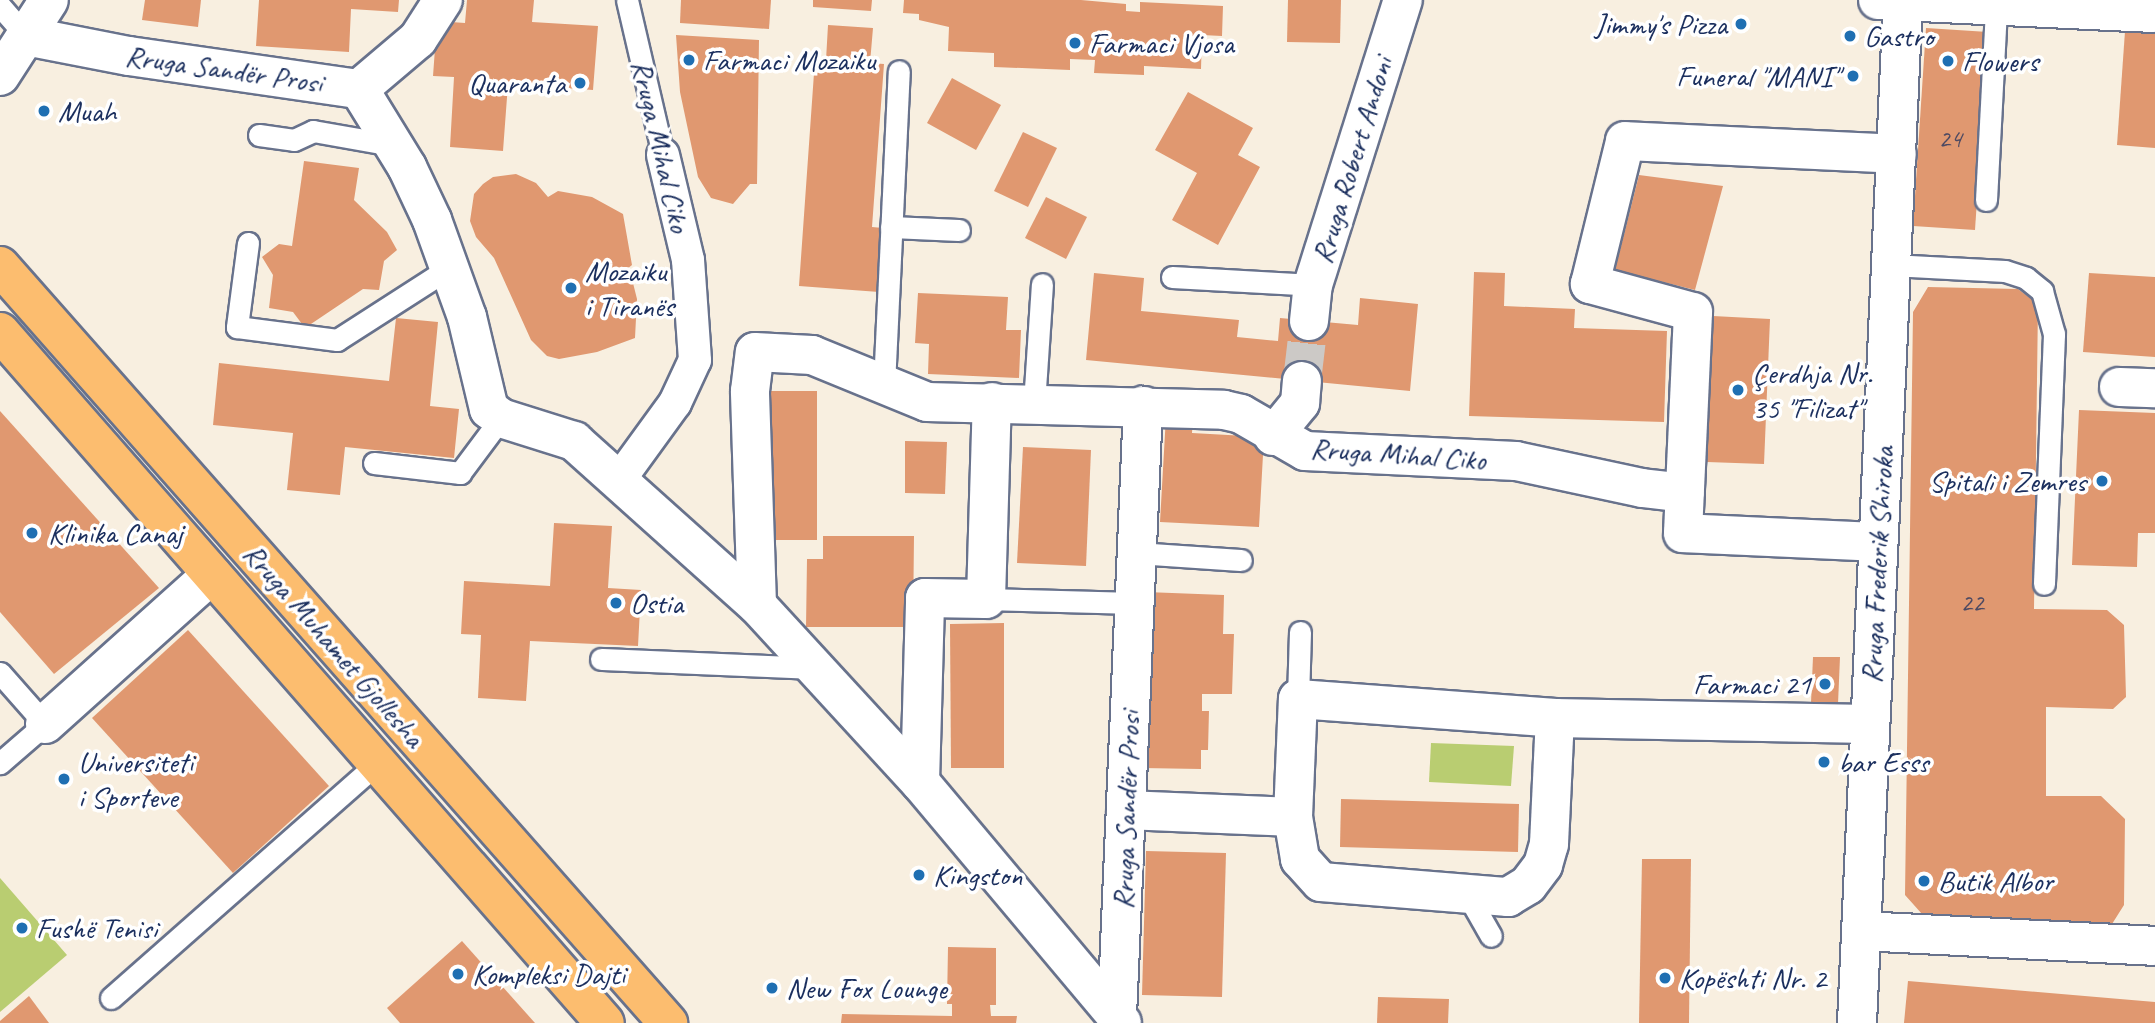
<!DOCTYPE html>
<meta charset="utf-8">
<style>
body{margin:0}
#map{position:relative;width:2155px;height:1023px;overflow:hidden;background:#f8efe0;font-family:Caveat,sans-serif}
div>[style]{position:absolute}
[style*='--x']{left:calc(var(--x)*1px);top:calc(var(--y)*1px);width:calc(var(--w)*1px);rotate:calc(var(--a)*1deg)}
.green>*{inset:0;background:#b9cd71}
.building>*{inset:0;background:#e09870}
.minor-tunnel>*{height:38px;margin-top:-19px;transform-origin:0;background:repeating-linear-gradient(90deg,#ccc9c6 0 38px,transparent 0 57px)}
.roads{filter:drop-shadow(2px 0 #68728c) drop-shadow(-2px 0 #68728c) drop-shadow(0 2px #68728c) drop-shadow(0 -2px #68728c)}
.service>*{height:21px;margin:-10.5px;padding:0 10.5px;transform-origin:10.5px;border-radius:10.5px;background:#fff}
.pedestrian>*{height:32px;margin:-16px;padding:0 16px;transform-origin:16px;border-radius:16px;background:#fff}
.minor>*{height:38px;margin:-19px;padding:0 19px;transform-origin:19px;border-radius:19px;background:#fff}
.primary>*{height:38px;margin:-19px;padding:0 19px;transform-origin:19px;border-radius:19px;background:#fcbd6f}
.dots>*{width:19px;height:19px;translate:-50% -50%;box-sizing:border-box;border:4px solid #fff;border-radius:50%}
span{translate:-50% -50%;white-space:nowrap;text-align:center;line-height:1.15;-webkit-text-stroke:7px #fff;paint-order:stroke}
.number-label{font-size:26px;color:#4c4962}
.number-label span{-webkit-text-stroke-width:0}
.poi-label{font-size:30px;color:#1b2f5e}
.right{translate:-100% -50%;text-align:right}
.left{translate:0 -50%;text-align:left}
.street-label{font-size:30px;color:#1b2f5e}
</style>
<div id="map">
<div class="green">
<i style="clip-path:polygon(1431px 743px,1514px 746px,1511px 786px,1429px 782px)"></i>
<i style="clip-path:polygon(0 878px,67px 955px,0 1012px)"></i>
</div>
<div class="building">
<i style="clip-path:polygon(145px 0,201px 0,198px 27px,142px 20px)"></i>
<i style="clip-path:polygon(259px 0,399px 0,398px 12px,351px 9px,349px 52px,256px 46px)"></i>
<i style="clip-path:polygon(467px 0,534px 0,532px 22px,598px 26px,593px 90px,508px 84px,503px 151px,450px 147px,454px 77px,433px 76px,437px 21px,465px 23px)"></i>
<i style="clip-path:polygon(681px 0,771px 0,769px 29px,680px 23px)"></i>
<i style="clip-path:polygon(813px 0,872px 0,871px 11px,813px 7px)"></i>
<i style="clip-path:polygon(904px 0,1081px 0,1126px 4px,1126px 11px,1140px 12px,1140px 2px,1223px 6px,1222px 36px,1202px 35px,1201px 69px,1144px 66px,1144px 75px,1094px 73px,1095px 60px,1070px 59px,1070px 70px,994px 67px,994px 53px,948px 51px,949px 27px,919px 20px,919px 14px,903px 13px)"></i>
<i style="clip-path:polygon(1288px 0,1341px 0,1340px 43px,1287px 42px)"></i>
<i style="clip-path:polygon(2126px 17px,2155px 20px,2155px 148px,2117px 145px)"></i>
<i style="clip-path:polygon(828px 25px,873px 28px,870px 63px,884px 64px,872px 227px,883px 228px,879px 292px,799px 286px,815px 59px,826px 60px)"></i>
<i style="clip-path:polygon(1926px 28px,1988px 32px,1975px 230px,1913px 226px)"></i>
<i style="clip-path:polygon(676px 35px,759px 40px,757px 184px,750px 184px,733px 204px,711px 198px,698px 177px,680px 92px)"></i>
<i style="clip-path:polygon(952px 78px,1001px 105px,976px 150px,927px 123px)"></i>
<i style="clip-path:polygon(1188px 92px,1253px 128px,1238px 155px,1260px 167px,1218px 245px,1172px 220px,1197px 173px,1155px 150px)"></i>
<i style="clip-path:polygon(1023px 132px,1057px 148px,1028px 207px,994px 191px)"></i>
<i style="clip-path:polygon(304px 161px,359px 168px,354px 200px,387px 232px,397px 250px,384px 261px,379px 290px,363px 289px,305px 328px,293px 312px,269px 308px,273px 275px,262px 257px,279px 244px,292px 246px)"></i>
<i style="clip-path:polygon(516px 174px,536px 183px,548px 197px,558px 191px,592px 197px,623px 214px,632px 265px,622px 273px,633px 283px,637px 299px,635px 338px,597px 352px,559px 359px,547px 356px,531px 340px,494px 258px,476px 237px,470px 221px,474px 194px,483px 184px,493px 177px)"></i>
<i style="clip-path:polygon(1639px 175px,1723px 186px,1695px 290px,1615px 270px)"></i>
<i style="clip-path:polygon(1046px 197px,1087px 217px,1066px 259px,1025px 238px)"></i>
<i style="clip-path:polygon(1474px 272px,1505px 273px,1504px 306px,1575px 309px,1574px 328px,1667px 331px,1664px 422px,1469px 416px)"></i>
<i style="clip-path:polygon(1094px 273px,1144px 278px,1141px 311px,1239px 320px,1237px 337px,1278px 341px,1280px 318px,1358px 325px,1360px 298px,1418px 304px,1410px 391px,1086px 360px)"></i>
<i style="clip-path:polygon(2089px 273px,2155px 277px,2155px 357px,2083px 352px)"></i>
<i style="clip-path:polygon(1928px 287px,2018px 289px,2038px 304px,2034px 609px,2107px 610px,2124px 625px,2126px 697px,2113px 709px,2046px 707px,2046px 796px,2101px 796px,2125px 819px,2124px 905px,2112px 924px,1922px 914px,1905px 895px,1913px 312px)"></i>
<i style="clip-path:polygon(918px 293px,1008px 297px,1006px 330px,1021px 330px,1019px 378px,928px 374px,929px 344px,915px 343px)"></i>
<i style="clip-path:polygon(1713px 316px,1770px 319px,1764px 464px,1707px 462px)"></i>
<i style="clip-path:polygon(396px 318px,438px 322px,430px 406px,459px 409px,454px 458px,345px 447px,340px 495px,287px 490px,293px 433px,213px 425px,219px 363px,389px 381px)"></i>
<i style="clip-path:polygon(765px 391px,817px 391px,817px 540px,764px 540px)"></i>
<i style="clip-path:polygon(2079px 410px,2155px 413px,2155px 533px,2138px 533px,2137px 567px,2072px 565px)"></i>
<i style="clip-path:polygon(0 411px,159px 588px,54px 674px,0 612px)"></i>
<i style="clip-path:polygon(1166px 416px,1193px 417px,1192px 433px,1264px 437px,1259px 527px,1160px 522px)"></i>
<i style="clip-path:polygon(905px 441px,947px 442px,945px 494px,905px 493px)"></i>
<i style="clip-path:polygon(1023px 447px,1091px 450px,1086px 566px,1017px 563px)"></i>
<i style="clip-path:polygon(554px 523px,612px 526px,608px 588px,641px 590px,638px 646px,530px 641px,526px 701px,478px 698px,481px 635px,461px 634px,464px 581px,550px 586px)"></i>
<i style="clip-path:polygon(823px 536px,914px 536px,913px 627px,806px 627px,807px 559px,823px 559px)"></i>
<i style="clip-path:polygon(1146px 592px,1224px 595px,1223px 634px,1234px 634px,1232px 694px,1202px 694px,1202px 711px,1209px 711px,1208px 750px,1201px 750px,1201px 769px,1142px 768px)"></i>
<i style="clip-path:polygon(1004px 623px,1004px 768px,951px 768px,950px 624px)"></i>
<i style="clip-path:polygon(188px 630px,329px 786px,233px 873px,92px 718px)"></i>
<i style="clip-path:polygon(1813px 657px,1840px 657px,1838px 704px,1811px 703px)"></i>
<i style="clip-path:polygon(1341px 799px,1519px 804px,1518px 852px,1340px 847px)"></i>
<i style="clip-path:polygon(1146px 851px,1226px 853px,1222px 997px,1142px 995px)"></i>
<i style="clip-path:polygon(1642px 859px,1691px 859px,1689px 1023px,1639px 1023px)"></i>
<i style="clip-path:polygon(462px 941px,535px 1023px,400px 1023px,387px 1008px)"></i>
<i style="clip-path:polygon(948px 947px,996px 948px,996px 1005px,990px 1005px,991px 1016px,1017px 1016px,1016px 1023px,841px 1023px,842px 1014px,952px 1016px,952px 1004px,947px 1004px)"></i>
<i style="clip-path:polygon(1908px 981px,2155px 1002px,2155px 1023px,1904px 1023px)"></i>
<i style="clip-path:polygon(29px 996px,49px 1023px,0 1023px,0 1021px)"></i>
<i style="clip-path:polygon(1378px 997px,1449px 999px,1448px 1023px,1377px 1023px)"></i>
</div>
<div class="minor-tunnel">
<i style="--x:1302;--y:381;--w:60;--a:-83.3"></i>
</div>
<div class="roads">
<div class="service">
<i style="--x:627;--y:0;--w:159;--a:76.9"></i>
<i style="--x:0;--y:6;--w:40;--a:49"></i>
<i style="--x:259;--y:135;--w:35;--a:8"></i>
<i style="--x:294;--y:140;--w:21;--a:-25"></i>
<i style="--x:313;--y:131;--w:80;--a:10"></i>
<i style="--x:1986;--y:200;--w:194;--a:-87"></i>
<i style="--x:891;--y:227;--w:68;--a:2.5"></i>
<i style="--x:248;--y:243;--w:85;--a:97.5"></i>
<i style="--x:237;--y:327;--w:101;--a:7.4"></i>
<i style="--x:337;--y:340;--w:133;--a:-32.7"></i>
<i style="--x:1891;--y:265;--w:114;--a:3"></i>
<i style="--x:2005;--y:271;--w:22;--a:18"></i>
<i style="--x:2026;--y:278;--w:21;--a:39"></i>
<i style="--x:2042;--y:291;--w:45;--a:74.4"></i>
<i style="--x:2054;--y:334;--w:250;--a:92.3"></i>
<i style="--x:1172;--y:277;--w:141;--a:3.2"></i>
<i style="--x:884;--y:385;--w:314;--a:-87.3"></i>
<i style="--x:1034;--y:404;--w:120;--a:-86.2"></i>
<i style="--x:374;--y:463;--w:87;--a:6.6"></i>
<i style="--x:460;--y:473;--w:69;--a:-53.3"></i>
<i style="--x:1136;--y:553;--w:105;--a:3.8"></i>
<i style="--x:986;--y:599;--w:148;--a:1.5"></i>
<i style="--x:601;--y:659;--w:215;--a:2.4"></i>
<i style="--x:0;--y:673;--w:68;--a:48.6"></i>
<i style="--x:45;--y:724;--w:60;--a:139.1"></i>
<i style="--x:1298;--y:699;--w:67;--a:-88.3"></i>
<i style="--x:1467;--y:894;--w:48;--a:60.3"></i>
<i style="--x:111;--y:998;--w:356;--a:-41.4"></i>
</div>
<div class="pedestrian">
<i style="--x:619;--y:480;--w:95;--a:-54"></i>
<i style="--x:675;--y:403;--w:47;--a:-65.1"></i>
<i style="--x:695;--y:360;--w:100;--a:-94"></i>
<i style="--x:688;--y:260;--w:108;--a:-103.4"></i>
</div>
<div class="minor">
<i style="--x:1878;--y:0;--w:277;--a:2.7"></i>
<i style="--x:26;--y:36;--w:105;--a:11"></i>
<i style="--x:129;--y:56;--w:232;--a:8.2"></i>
<i style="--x:0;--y:76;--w:90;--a:-57.2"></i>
<i style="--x:359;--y:89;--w:92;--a:58.4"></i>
<i style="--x:407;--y:167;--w:59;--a:64.7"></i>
<i style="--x:432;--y:220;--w:103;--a:70.2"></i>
<i style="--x:467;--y:317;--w:95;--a:76.6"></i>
<i style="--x:489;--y:409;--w:15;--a:37"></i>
<i style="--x:501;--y:418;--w:77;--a:17.5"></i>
<i style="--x:574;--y:441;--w:246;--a:41.9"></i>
<i style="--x:757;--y:605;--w:241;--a:47.4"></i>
<i style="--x:920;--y:782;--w:314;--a:50"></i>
<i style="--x:359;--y:89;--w:77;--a:-40.3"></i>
<i style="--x:418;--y:39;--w:46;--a:-57.3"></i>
<i style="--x:1309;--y:321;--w:36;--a:-84"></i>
<i style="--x:1313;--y:285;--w:299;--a:-72.5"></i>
<i style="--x:2119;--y:387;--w:36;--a:2"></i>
<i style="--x:1273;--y:436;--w:43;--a:-50.7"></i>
<i style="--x:1300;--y:403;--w:22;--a:-85"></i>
<i style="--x:1878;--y:542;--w:195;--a:-177.4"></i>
<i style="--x:1683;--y:533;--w:221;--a:-87.4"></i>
<i style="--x:1693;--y:312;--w:107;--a:-164.8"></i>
<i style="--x:1590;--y:284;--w:147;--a:-76.2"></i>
<i style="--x:1625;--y:141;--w:272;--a:2.7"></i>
<i style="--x:757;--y:605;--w:214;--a:-91.9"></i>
<i style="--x:750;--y:391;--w:39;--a:-83"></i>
<i style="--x:755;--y:352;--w:57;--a:3"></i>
<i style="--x:812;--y:355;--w:124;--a:22.2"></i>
<i style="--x:927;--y:402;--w:297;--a:1.5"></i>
<i style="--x:1224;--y:410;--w:17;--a:13"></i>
<i style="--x:1241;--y:414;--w:74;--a:30"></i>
<i style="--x:1305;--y:451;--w:211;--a:2.7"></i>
<i style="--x:1516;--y:461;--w:129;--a:12.1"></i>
<i style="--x:1642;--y:488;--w:43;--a:6.6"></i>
<i style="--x:45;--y:724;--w:224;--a:-41.9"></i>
<i style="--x:920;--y:782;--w:184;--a:-88.4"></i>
<i style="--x:925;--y:598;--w:61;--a:0.9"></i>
<i style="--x:986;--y:599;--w:197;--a:-88.3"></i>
<i style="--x:1126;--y:810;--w:167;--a:2.4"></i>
<i style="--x:1293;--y:817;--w:118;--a:-87.6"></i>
<i style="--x:1298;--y:699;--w:258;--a:4.2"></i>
<i style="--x:1555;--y:718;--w:315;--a:1.1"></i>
<i style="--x:1293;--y:817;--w:43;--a:80.5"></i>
<i style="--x:1300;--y:859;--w:31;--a:48"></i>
<i style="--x:1321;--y:882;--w:188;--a:4.6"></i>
<i style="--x:1508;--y:897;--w:23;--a:-31"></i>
<i style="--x:1528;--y:885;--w:25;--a:-53"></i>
<i style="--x:1543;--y:865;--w:22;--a:-74"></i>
<i style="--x:1549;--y:844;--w:126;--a:-87.3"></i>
<i style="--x:1861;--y:931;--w:294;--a:2.9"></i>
<i style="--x:1117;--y:1016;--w:611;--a:-87.56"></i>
<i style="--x:1857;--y:1023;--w:1024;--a:-87.43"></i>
</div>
<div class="primary">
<i style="--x:0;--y:266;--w:1010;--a:48.57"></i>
<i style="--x:0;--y:332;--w:918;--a:48.8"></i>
</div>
</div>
<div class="dots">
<i style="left:1741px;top:24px;background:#1f6fb2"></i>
<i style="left:1850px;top:36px;background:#1f6fb2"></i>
<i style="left:1075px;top:43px;background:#1f6fb2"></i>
<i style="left:689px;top:60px;background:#1f6fb2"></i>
<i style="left:1948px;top:61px;background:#1f6fb2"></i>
<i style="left:1853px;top:76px;background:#1f6fb2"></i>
<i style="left:580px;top:83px;background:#1f6fb2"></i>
<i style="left:44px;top:111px;background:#1f6fb2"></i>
<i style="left:571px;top:288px;background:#1f6fb2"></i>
<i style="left:1738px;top:390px;background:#1f6fb2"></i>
<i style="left:2102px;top:481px;background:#1f6fb2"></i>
<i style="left:32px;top:533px;background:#1f6fb2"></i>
<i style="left:616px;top:603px;background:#1f6fb2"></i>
<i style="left:1825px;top:684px;background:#1f6fb2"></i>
<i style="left:1824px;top:762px;background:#1f6fb2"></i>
<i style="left:64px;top:779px;background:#1f6fb2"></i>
<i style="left:919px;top:875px;background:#1f6fb2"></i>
<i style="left:1924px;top:881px;background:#1f6fb2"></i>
<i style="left:22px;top:928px;background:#1f6fb2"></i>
<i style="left:458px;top:974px;background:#1f6fb2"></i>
<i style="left:1665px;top:978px;background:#1f6fb2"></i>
<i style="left:772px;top:988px;background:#1f6fb2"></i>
</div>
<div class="number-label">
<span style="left:1950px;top:139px">24</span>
<span style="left:1972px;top:603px">22</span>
</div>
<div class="poi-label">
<span class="right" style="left:1727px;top:24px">Jimmy's Pizza</span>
<span class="left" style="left:1864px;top:36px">Gastro</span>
<span class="left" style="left:1089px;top:43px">Farmaci Vjosa</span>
<span class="left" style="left:703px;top:60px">Farmaci Mozaiku</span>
<span class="left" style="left:1962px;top:61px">Flowers</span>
<span class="right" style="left:1839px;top:76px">Funeral "MANI"</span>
<span class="right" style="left:566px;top:83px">Quaranta</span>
<span class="left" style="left:58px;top:111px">Muah</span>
<span class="left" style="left:585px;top:288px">Mozaiku<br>i Tiranës</span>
<span class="left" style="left:1752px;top:390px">Çerdhja Nr.<br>35 "Filizat"</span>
<span class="right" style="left:2086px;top:481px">Spitali i Zemres</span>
<span class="left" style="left:48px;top:533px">Klinika Canaj</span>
<span class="left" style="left:630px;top:603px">Ostia</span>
<span class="right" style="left:1811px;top:684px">Farmaci 21</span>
<span class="left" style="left:78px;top:779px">Universiteti<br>i Sporteve</span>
<span class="left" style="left:1838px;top:762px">bar Esss</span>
<span class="left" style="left:933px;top:875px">Kingston</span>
<span class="left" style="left:1938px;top:881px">Butik Albor</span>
<span class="left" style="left:36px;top:928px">Fushë Tenisi</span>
<span class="left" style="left:472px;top:974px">Kompleksi Dajti</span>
<span class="left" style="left:1679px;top:978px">Kopështi Nr. 2</span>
<span class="left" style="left:786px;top:988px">New Fox Lounge</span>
</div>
<div class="street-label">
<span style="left:224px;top:69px;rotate:8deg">Rruga Sandër Prosi</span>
<span style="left:661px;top:146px;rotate:77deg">Rruga Mihal Ciko</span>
<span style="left:1352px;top:160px;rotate:-73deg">Rruga Robert Andoni</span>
<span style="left:1398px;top:454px;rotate:4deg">Rruga Mihal Ciko</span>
<span style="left:1877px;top:565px;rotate:-87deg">Rruga Frederik Shiroka</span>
<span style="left:334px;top:645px;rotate:49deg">Rruga Muhamet Gjollesha</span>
<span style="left:1126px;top:810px;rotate:-88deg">Rruga Sandër Prosi</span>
</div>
</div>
